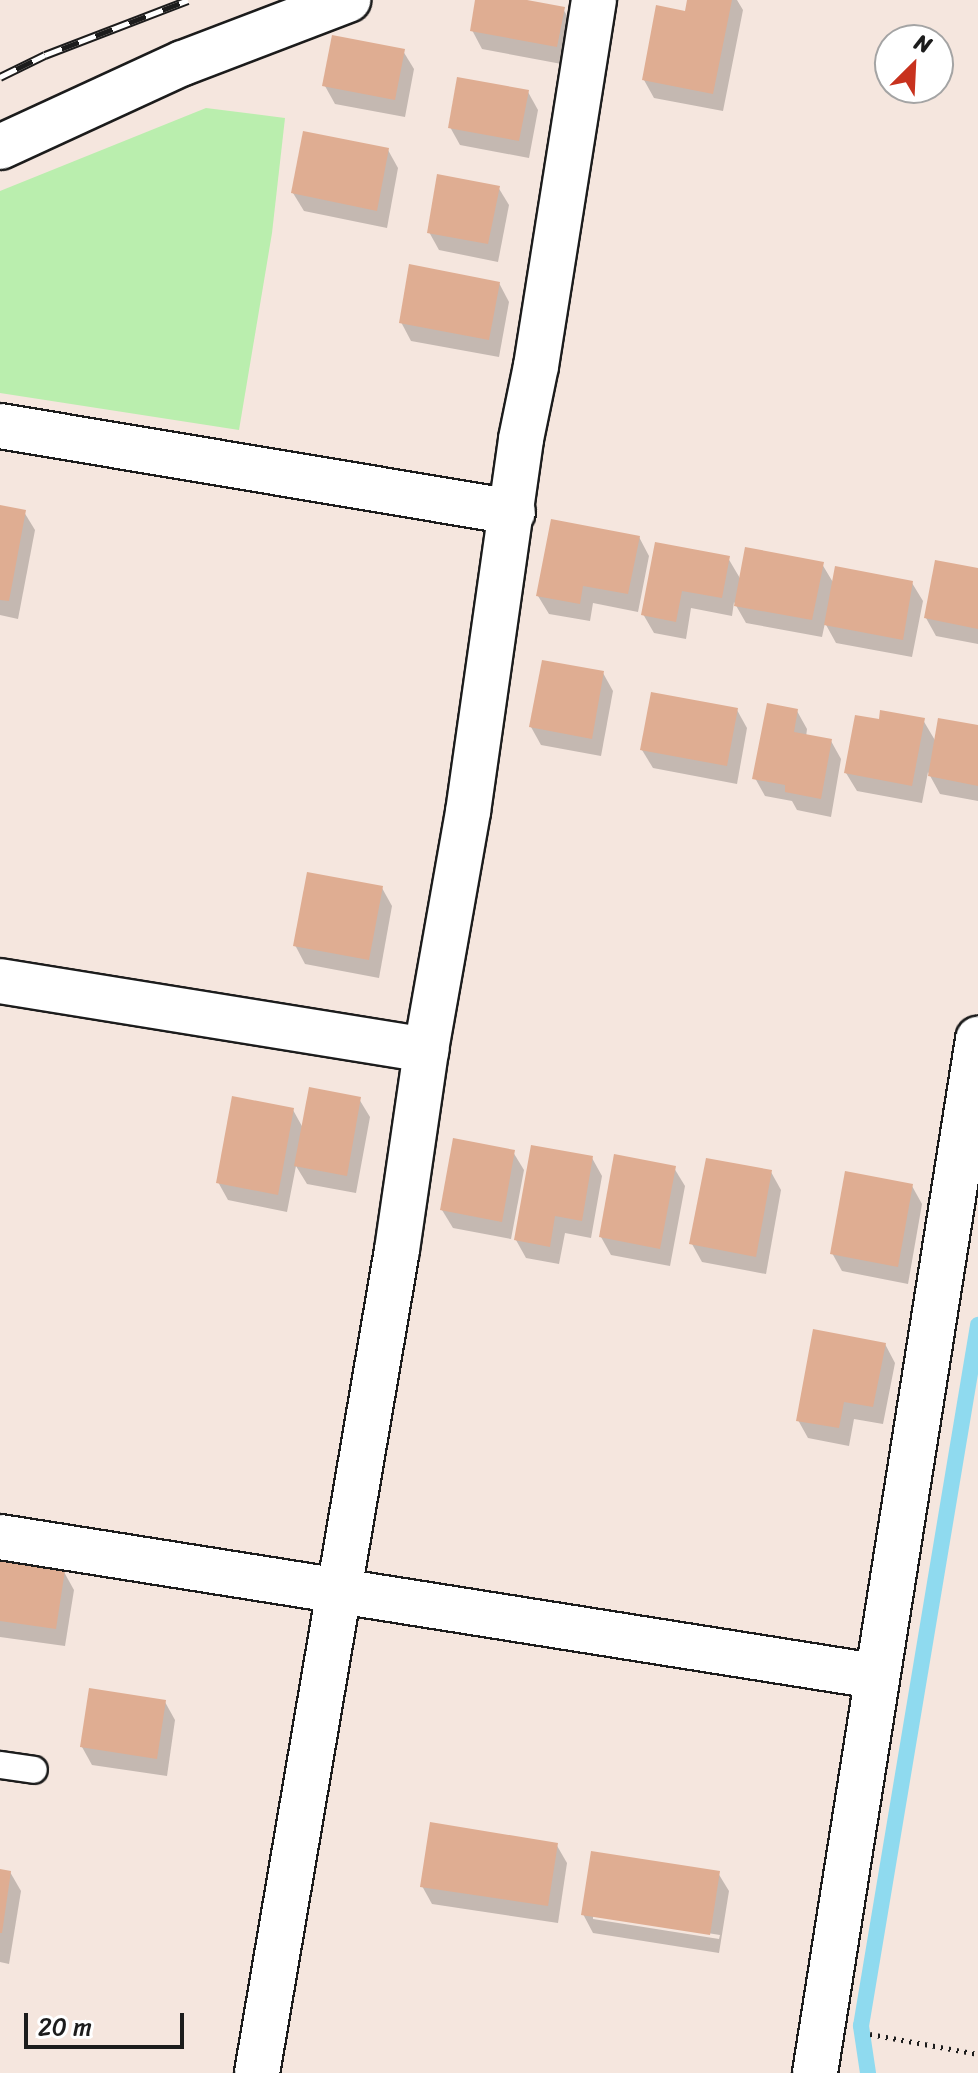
<!DOCTYPE html>
<style>
body{margin:0}
#map{position:relative;width:978px;height:2073px;overflow:hidden;background:#f5e6de;font-family:Sriracha,sans-serif}
div>[style]{position:absolute}
[style*='--x']{left:calc(var(--x)*1px);top:calc(var(--y)*1px);width:calc(var(--w)*1px);rotate:calc(var(--a)*1deg)}
.green>*{inset:0;background:#baeeae}
.shadow>*{inset:0;background:#0003}
.stream>*{height:16px;margin:-8px;padding:0 8px;transform-origin:8px;border-radius:8px;background:#8fdaef}
.building>*{inset:0;background:#dfad92}
.path>*{height:5px;margin-top:-2.5px;transform-origin:0;background:repeating-linear-gradient(90deg,#1c1c1c 0 2px,transparent 0 8px)}
.roads{filter:drop-shadow(2px 0 #1c1c1c) drop-shadow(-2px 0 #1c1c1c) drop-shadow(0 2px #1c1c1c) drop-shadow(0 -2px #1c1c1c)}
.lane>*{height:26px;margin:-13px;padding:0 13px;transform-origin:13px;border-radius:13px;background:#fff}
.street>*{height:44px;margin:-22px;padding:0 22px;transform-origin:22px;border-radius:22px;background:#fff}
.secondary>*{height:44px;margin:-22px;padding:0 22px;transform-origin:22px;border-radius:22px;background:#fff}
.rail>*{height:9px;margin-top:-4.5px;transform-origin:0;background:repeating-linear-gradient(90deg,#fff 0 18px,#1c1c1c 0 36px);box-sizing:border-box;border-block:2px solid #1c1c1c}
span{translate:-50% -50%;white-space:nowrap;text-align:center;line-height:1.15;-webkit-text-stroke:6px #fff;paint-order:stroke}
.north{position:absolute;left:874px;top:24px;width:80px;height:80px;box-sizing:border-box;background:#fff;border:2px solid #a4a4a4;border-radius:50%;rotate:24deg;font-size:22px;font-weight:700;line-height:32px;text-align:center;color:#1c1c1c}
.north::after{content:'';display:block;margin:auto;width:28px;height:36px;background:#c8321e;clip-path:polygon(50% 0,100% 100%,50% 72%,0 100%)}
.scale{position:absolute;left:24px;top:2013px;width:160px;height:36px;box-sizing:border-box;border:4px solid #1c1c1c;border-top:0;padding-left:10px;font-size:24px;line-height:28px;white-space:nowrap;color:#1c1c1c;-webkit-text-stroke:6px #fff;paint-order:stroke}
</style>
<div id="map">
<div class="green">
<i style="clip-path:polygon(206px 108px,285px 118px,272px 233px,239px 430px,0 393px,0 191px)"></i>
</div>
<div class="shadow">
<i style="clip-path:polygon(477px 0,516px 0,563px 9px,574px 27px,567px 65px,482px 49px,472px 30px)"></i>
<i style="clip-path:polygon(690px 0,737px 0,743px 10px,723px 111px,654px 98px,644px 80px,687px 13px)"></i>
<i style="clip-path:polygon(403px 51px,414px 69px,405px 117px,335px 104px,325px 86px)"></i>
<i style="clip-path:polygon(528px 92px,538px 110px,529px 158px,460px 145px,450px 127px)"></i>
<i style="clip-path:polygon(388px 150px,398px 168px,387px 228px,304px 211px,293px 193px)"></i>
<i style="clip-path:polygon(498px 187px,509px 205px,498px 262px,439px 250px,429px 232px)"></i>
<i style="clip-path:polygon(499px 283px,509px 302px,499px 357px,411px 341px,401px 322px)"></i>
<i style="clip-path:polygon(0 507px,24px 512px,35px 530px,18px 619px,0 615px)"></i>
<i style="clip-path:polygon(639px 537px,649px 556px,638px 612px,593px 603px,590px 621px,549px 614px,538px 596px)"></i>
<i style="clip-path:polygon(728px 558px,741px 580px,822px 564px,834px 584px,912px 583px,923px 601px,912px 657px,836px 643px,825px 623px,822px 637px,746px 623px,734px 602px,732px 616px,691px 608px,686px 639px,654px 633px,643px 614px)"></i>
<i style="clip-path:polygon(978px 570px,978px 644px,936px 636px,926px 618px)"></i>
<i style="clip-path:polygon(603px 673px,613px 691px,601px 756px,541px 745px,531px 727px)"></i>
<i style="clip-path:polygon(737px 710px,747px 728px,737px 784px,653px 768px,642px 750px)"></i>
<i style="clip-path:polygon(797px 711px,807px 729px,806px 737px,831px 741px,841px 759px,831px 817px,797px 810px,792px 801px,765px 796px,755px 778px)"></i>
<i style="clip-path:polygon(923px 720px,936px 742px,978px 727px,978px 801px,940px 794px,928px 772px,922px 803px,857px 791px,846px 773px)"></i>
<i style="clip-path:polygon(382px 888px,392px 906px,379px 978px,305px 964px,295px 945px)"></i>
<i style="clip-path:polygon(359px 1099px,370px 1117px,356px 1193px,307px 1184px,296px 1166px,287px 1212px,228px 1200px,218px 1182px,293px 1110px,303px 1128px)"></i>
<i style="clip-path:polygon(513px 1152px,524px 1170px,511px 1239px,453px 1228px,442px 1210px)"></i>
<i style="clip-path:polygon(592px 1158px,602px 1176px,591px 1238px,565px 1233px,559px 1264px,526px 1258px,516px 1240px)"></i>
<i style="clip-path:polygon(674px 1168px,685px 1186px,670px 1266px,611px 1255px,601px 1237px)"></i>
<i style="clip-path:polygon(771px 1172px,781px 1190px,766px 1274px,702px 1262px,692px 1244px)"></i>
<i style="clip-path:polygon(912px 1186px,922px 1204px,908px 1284px,842px 1271px,832px 1253px)"></i>
<i style="clip-path:polygon(885px 1344px,895px 1363px,883px 1424px,854px 1419px,849px 1446px,808px 1438px,798px 1420px)"></i>
<i style="clip-path:polygon(0 1562px,64px 1572px,74px 1590px,65px 1646px,0 1637px)"></i>
<i style="clip-path:polygon(165px 1702px,175px 1720px,167px 1776px,92px 1765px,82px 1747px)"></i>
<i style="clip-path:polygon(556px 1844px,567px 1863px,558px 1923px,432px 1904px,422px 1886px)"></i>
<i style="clip-path:polygon(0 1871px,10px 1872px,21px 1891px,9px 1964px,0 1962px)"></i>
<i style="clip-path:polygon(evenodd,718px 1873px,729px 1891px,719px 1953px,593px 1933px,583px 1914px,718px 1873px,593px 1915px,720px 1935px,719px 1939px,593px 1919px,593px 1915px)"></i>
</div>
<div class="stream">
<i style="--x:868;--y:2073;--w:48;--a:-98.5"></i>
<i style="--x:861;--y:2026;--w:711;--a:-80.52"></i>
</div>
<div class="building">
<i style="clip-path:polygon(475px 0,527px 0,565px 7px,557px 47px,470px 31px)"></i>
<i style="clip-path:polygon(687px 0,732px 0,713px 94px,642px 80px,656px 5px,685px 11px)"></i>
<i style="clip-path:polygon(332px 35px,405px 49px,395px 100px,322px 86px)"></i>
<i style="clip-path:polygon(457px 77px,529px 90px,519px 141px,448px 128px)"></i>
<i style="clip-path:polygon(303px 131px,389px 148px,377px 211px,291px 193px)"></i>
<i style="clip-path:polygon(437px 174px,500px 186px,488px 244px,427px 233px)"></i>
<i style="clip-path:polygon(409px 264px,500px 282px,489px 340px,399px 323px)"></i>
<i style="clip-path:polygon(0 505px,26px 510px,9px 601px,0 600px)"></i>
<i style="clip-path:polygon(551px 519px,640px 536px,628px 594px,583px 586px,580px 604px,536px 596px)"></i>
<i style="clip-path:polygon(655px 542px,730px 556px,722px 598px,682px 591px,676px 622px,641px 615px)"></i>
<i style="clip-path:polygon(745px 547px,824px 562px,812px 620px,734px 606px)"></i>
<i style="clip-path:polygon(935px 560px,978px 568px,978px 629px,924px 618px)"></i>
<i style="clip-path:polygon(835px 566px,913px 581px,903px 640px,824px 625px)"></i>
<i style="clip-path:polygon(542px 660px,604px 671px,592px 739px,529px 727px)"></i>
<i style="clip-path:polygon(651px 692px,738px 708px,727px 766px,640px 750px)"></i>
<i style="clip-path:polygon(767px 703px,798px 709px,794px 732px,832px 739px,821px 799px,785px 792px,785px 785px,752px 779px)"></i>
<i style="clip-path:polygon(880px 710px,925px 718px,912px 786px,844px 773px,855px 715px,879px 719px)"></i>
<i style="clip-path:polygon(938px 718px,978px 725px,978px 786px,928px 776px)"></i>
<i style="clip-path:polygon(307px 872px,383px 886px,369px 960px,293px 946px)"></i>
<i style="clip-path:polygon(309px 1087px,361px 1097px,347px 1176px,294px 1166px)"></i>
<i style="clip-path:polygon(232px 1096px,294px 1108px,278px 1195px,216px 1183px)"></i>
<i style="clip-path:polygon(453px 1138px,515px 1150px,502px 1222px,440px 1210px)"></i>
<i style="clip-path:polygon(531px 1145px,593px 1156px,582px 1221px,555px 1216px,550px 1247px,514px 1240px)"></i>
<i style="clip-path:polygon(614px 1154px,676px 1166px,660px 1249px,599px 1237px)"></i>
<i style="clip-path:polygon(706px 1158px,772px 1170px,756px 1257px,689px 1244px)"></i>
<i style="clip-path:polygon(845px 1171px,913px 1184px,898px 1267px,830px 1254px)"></i>
<i style="clip-path:polygon(813px 1329px,886px 1343px,873px 1407px,844px 1402px,839px 1428px,796px 1421px)"></i>
<i style="clip-path:polygon(0 1560px,65px 1570px,56px 1629px,0 1621px)"></i>
<i style="clip-path:polygon(89px 1688px,166px 1700px,157px 1759px,80px 1747px)"></i>
<i style="clip-path:polygon(430px 1822px,558px 1843px,548px 1906px,420px 1887px)"></i>
<i style="clip-path:polygon(591px 1851px,720px 1871px,710px 1935px,581px 1915px)"></i>
<i style="clip-path:polygon(0 1869px,11px 1871px,2px 1933px,0 1933px)"></i>
</div>
<div class="path">
<i style="--x:870;--y:2034;--w:110;--a:10.5"></i>
</div>
<div class="roads">
<div class="lane">
<i style="--x:0;--y:1765;--w:34;--a:8"></i>
</div>
<div class="street">
<i style="--x:0;--y:426;--w:520;--a:9.52"></i>
<i style="--x:0;--y:981;--w:432;--a:9.2"></i>
<i style="--x:257;--y:2073;--w:835;--a:-80.35"></i>
<i style="--x:397;--y:1250;--w:202;--a:-81.7"></i>
<i style="--x:426;--y:1050;--w:242;--a:-80"></i>
<i style="--x:468;--y:812;--w:377;--a:-81.9"></i>
<i style="--x:521;--y:439;--w:75;--a:-78.4"></i>
<i style="--x:536;--y:366;--w:371;--a:-81"></i>
</div>
<div class="secondary">
<i style="--x:0;--y:147;--w:201;--a:-24.7"></i>
<i style="--x:183;--y:63;--w:177;--a:-20.9"></i>
<i style="--x:0;--y:1537;--w:886;--a:9.03"></i>
<i style="--x:815;--y:2073;--w:1047;--a:-81.04"></i>
</div>
</div>
<div class="rail">
<i style="--x:0;--y:77;--w:50;--a:-26.1"></i>
<i style="--x:45;--y:55;--w:153;--a:-21"></i>
</div>
<div class="north">N</div>
<div class="scale">20 m</div>
</div>
